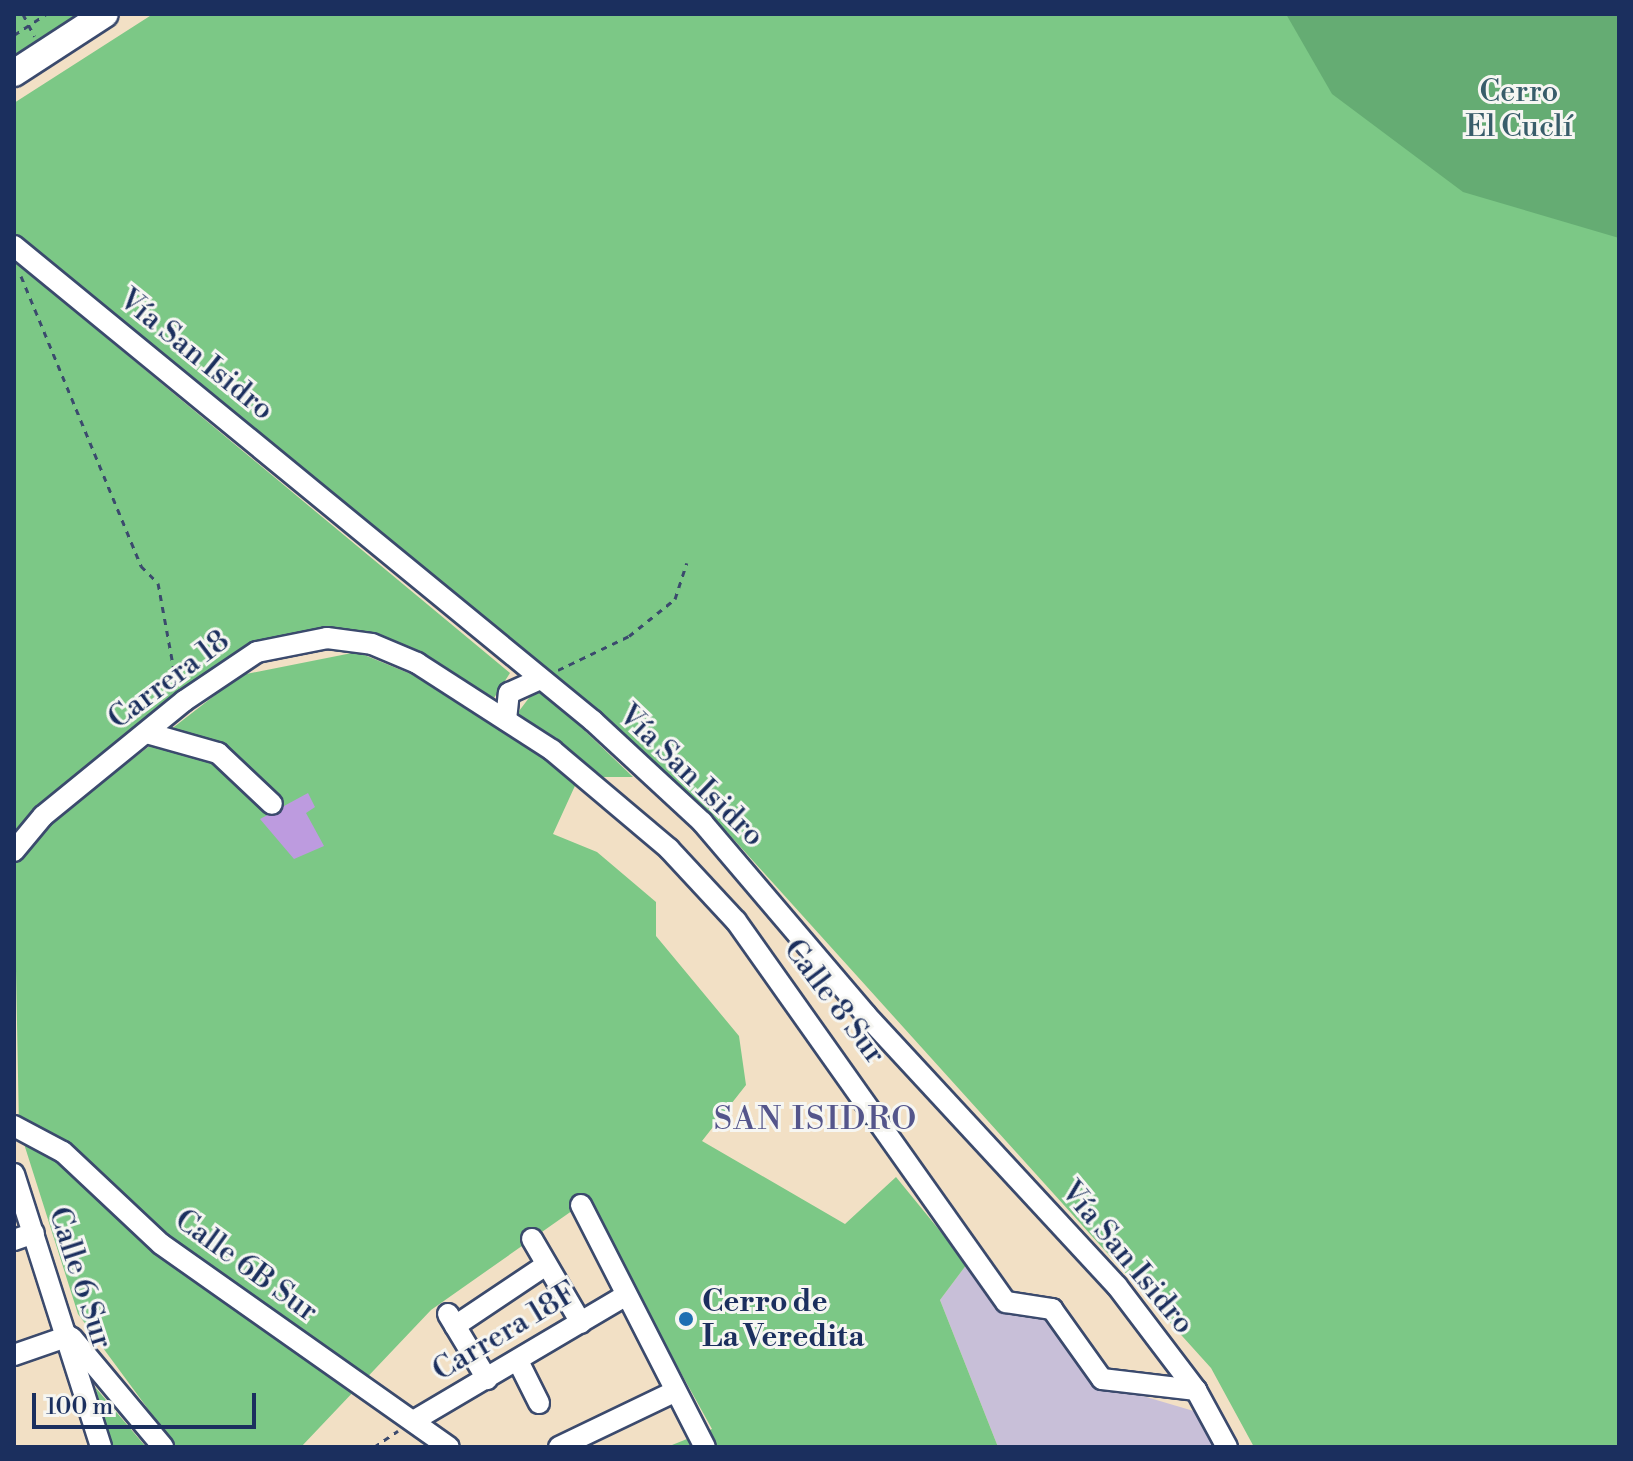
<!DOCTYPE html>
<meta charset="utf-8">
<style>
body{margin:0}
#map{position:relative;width:1633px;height:1461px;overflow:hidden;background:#f2e0c5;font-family:"Libre Bodoni",serif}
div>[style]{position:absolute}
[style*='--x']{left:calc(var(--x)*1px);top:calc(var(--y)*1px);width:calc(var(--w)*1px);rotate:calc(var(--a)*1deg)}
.industrial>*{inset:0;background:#c8bfd8}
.green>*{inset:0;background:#7cc886}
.forest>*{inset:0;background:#65ac73}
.building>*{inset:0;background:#bd9bdf}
.path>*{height:3px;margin-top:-1.5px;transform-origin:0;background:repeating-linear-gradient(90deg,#3b4a6d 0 6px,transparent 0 12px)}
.roads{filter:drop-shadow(2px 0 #3b4a6d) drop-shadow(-2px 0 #3b4a6d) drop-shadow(0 2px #3b4a6d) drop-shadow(0 -2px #3b4a6d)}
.minor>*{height:20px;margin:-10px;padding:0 10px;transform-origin:10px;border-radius:10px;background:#fff}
.major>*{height:26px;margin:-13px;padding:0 13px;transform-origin:13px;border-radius:13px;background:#fff}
.dots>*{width:22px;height:22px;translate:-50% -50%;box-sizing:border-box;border:4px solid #f6f6f2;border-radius:50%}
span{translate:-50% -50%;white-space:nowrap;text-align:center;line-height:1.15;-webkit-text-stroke:6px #f6f6f2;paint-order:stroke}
.park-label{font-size:30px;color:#385d6a}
.street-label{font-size:30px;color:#1b2f5e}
.poi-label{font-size:30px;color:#1b2f5e;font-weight:700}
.left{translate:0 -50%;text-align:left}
.neighbourhood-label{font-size:32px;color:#54558b;letter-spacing:2px}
.frame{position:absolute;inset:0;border:16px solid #1b2f5e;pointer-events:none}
.scale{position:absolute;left:32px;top:1393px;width:224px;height:36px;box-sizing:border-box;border:4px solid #1b2f5e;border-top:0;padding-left:10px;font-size:24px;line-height:28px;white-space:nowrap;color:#1b2f5e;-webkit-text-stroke:6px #f6f6f2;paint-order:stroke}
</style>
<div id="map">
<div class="industrial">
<i style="clip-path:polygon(967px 1264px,1006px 1311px,1046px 1312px,1099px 1383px,1197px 1412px,1214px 1447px,998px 1447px,940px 1300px)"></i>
</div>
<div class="green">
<i style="clip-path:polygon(14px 14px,93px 14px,14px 65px)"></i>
<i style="clip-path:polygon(153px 14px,1619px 14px,1619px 1447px,1254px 1447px,1211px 1368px,727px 832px,14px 234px,14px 103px)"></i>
<i style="clip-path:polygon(14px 261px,510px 673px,494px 698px,423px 655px,330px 630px,297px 632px,218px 665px,33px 810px,14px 835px)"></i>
<i style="clip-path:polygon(357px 652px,423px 679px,503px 732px,538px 686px,633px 777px,579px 777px,553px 834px,597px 852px,656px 902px,656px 936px,739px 1036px,746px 1085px,702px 1141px,845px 1224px,896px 1177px,967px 1264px,940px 1300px,998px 1447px,667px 1447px,712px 1429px,586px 1201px,431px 1310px,301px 1447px,176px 1447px,78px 1314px,19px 1128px,14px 865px,45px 827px,241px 675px)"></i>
<i style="clip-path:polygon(95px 1387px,146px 1447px,113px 1447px)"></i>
</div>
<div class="forest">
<i style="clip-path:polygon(1286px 14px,1619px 14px,1619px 238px,1463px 192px,1332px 94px)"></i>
</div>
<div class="building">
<i style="clip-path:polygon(308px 793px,315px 807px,306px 813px,324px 846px,294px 859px,260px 819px)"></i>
</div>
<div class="path">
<i style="--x:23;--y:14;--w:25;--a:63"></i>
<i style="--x:14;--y:35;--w:38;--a:-33"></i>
<i style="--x:21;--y:276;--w:314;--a:67.5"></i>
<i style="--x:141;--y:566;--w:24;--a:45"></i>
<i style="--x:158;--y:583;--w:106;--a:79.6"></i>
<i style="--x:558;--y:670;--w:79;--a:-25.6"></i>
<i style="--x:629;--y:636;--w:59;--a:-38.8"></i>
<i style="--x:675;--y:599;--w:38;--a:-72"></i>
<i style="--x:374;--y:1447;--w:29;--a:-34"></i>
</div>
<div class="roads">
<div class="minor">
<i style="--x:14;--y:246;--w:749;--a:39.36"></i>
<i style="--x:593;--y:721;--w:149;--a:42.8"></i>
<i style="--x:702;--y:822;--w:253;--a:49.6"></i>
<i style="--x:866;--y:1015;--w:369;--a:47.2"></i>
<i style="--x:1117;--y:1286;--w:131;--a:52.8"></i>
<i style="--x:1196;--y:1390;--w:65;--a:61.5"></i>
<i style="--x:506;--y:720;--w:27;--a:-84"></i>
<i style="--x:509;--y:693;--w:32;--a:-24"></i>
<i style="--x:147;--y:733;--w:74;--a:15.7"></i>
<i style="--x:218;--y:753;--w:74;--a:43.4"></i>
<i style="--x:14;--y:851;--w:45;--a:-50.4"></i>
<i style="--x:43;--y:816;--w:182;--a:-39.2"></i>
<i style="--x:184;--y:701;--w:88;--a:-33.9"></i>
<i style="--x:257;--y:652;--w:71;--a:-11.3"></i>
<i style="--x:327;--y:638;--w:45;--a:7.6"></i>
<i style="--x:372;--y:644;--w:49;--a:22.9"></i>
<i style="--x:417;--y:663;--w:161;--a:32.8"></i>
<i style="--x:552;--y:750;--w:153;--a:40.2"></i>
<i style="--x:669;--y:849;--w:98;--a:47.1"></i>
<i style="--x:736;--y:921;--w:467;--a:54.7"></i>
<i style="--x:1006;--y:1302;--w:47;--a:8.7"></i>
<i style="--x:1052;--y:1309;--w:86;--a:54.5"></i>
<i style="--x:1102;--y:1379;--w:95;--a:6.7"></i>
<i style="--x:14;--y:1126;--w:55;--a:28"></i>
<i style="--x:63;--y:1152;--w:134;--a:43.2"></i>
<i style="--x:161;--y:1244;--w:352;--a:35.2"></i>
<i style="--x:14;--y:1174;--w:287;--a:72.3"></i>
<i style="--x:581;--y:1205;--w:272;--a:62.9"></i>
<i style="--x:532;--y:1239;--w:97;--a:59.7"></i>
<i style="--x:14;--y:1240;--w:21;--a:-19"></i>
<i style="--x:448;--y:1314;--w:76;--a:59"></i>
<i style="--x:455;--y:1326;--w:110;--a:-33.8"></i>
<i style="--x:72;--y:1338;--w:142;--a:50.1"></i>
<i style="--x:14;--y:1355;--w:58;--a:-19.1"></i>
<i style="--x:518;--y:1361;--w:47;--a:63.4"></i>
<i style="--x:415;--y:1420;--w:245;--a:-30.6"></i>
<i style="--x:559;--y:1447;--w:127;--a:-25.6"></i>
</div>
<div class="major">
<i style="--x:14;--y:73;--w:108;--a:-33"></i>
</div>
</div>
<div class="dots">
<i style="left:686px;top:1319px;background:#1f6fb2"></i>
</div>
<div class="park-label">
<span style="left:1519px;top:109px">Cerro<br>El Cuclí</span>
</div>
<div class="street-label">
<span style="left:196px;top:355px;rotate:39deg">Vía San Isidro</span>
<span style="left:169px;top:680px;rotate:-37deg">Carrera 18</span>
<span style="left:691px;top:776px;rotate:44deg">Vía San Isidro</span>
<span style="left:834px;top:1002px;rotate:53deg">Calle 8 Sur</span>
<span style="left:1127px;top:1258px;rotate:50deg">Vía San Isidro</span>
<span style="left:246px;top:1266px;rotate:36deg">Calle 6B Sur</span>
<span style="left:80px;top:1278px;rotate:72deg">Calle 6 Sur</span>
<span style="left:505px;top:1332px;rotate:-31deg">Carrera 18F</span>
</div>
<div class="poi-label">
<span class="left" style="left:702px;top:1319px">Cerro de<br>La Veredita</span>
</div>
<div class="neighbourhood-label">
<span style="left:816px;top:1119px">SAN ISIDRO</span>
</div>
<div class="frame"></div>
<div class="scale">100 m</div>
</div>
